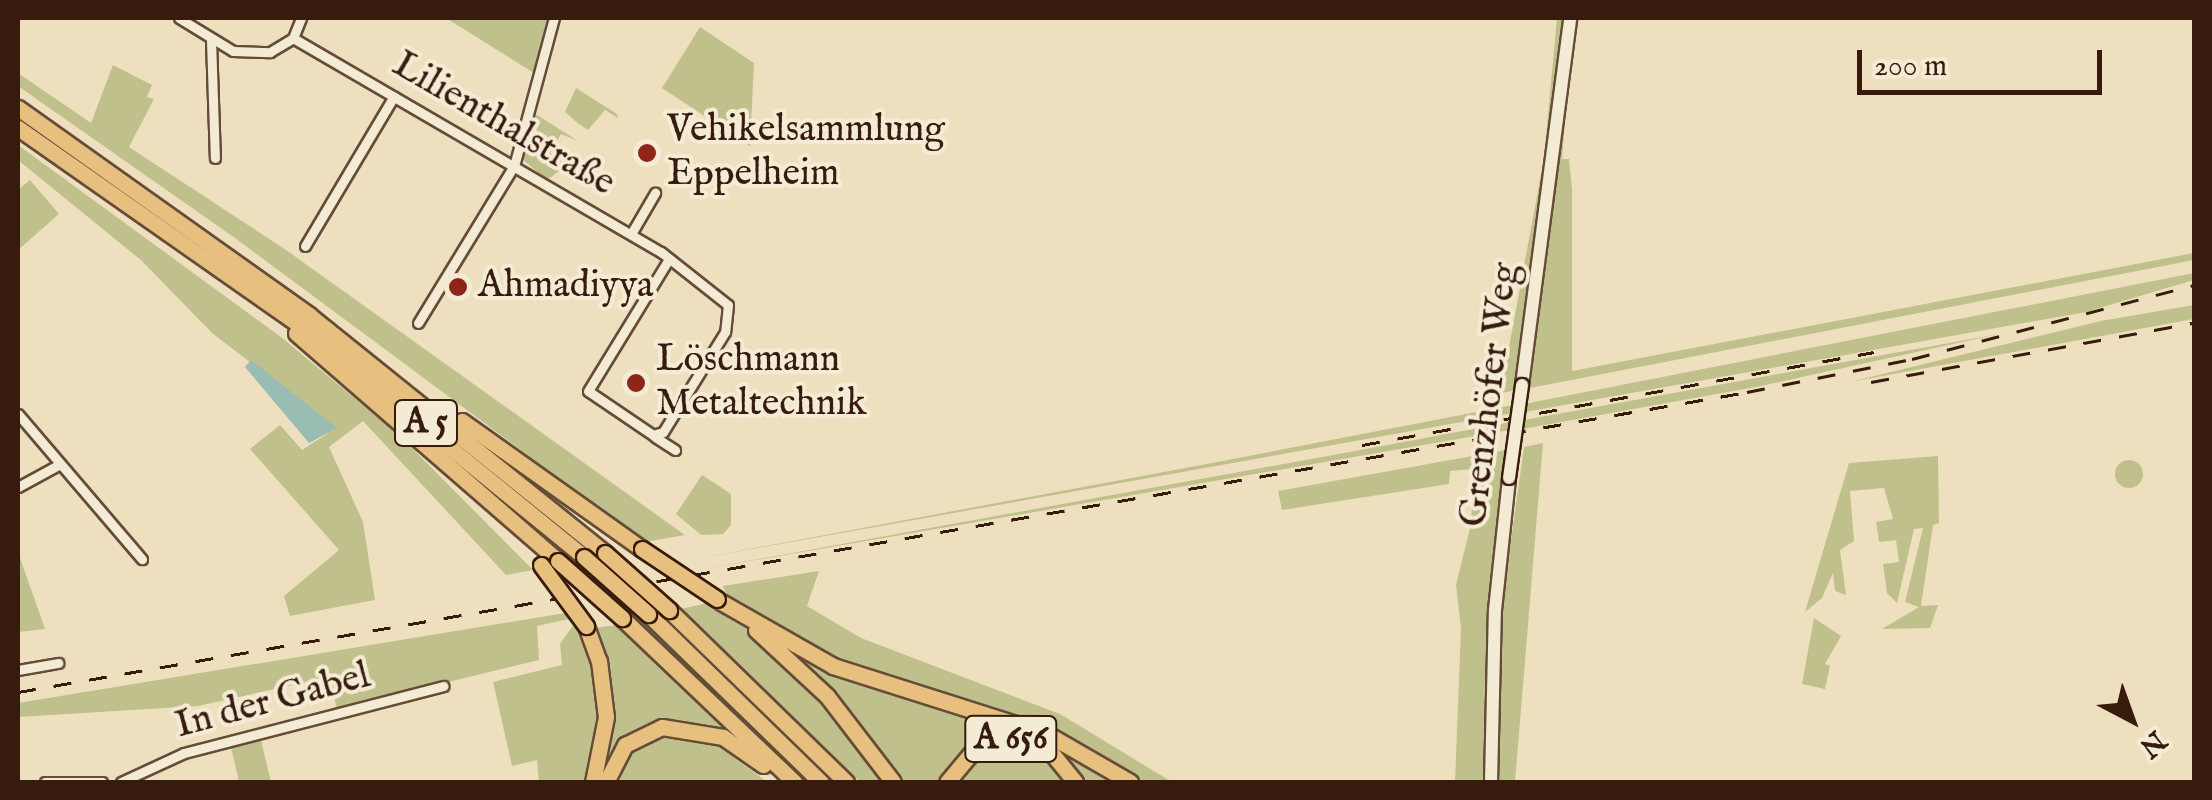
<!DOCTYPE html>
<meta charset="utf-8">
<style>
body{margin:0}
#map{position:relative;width:2212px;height:800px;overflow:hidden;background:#eee0be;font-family:"IM FELL English",serif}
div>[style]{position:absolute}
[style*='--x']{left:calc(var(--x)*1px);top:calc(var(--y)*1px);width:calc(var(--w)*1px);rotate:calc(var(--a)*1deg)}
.green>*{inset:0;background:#c0c08c}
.round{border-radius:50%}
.water>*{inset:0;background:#99bdb3}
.roads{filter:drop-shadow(2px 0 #654c38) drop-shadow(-2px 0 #654c38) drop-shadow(0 2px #654c38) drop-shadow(0 -2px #654c38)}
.minor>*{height:9px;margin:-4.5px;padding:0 4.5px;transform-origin:4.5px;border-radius:4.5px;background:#f4ebd5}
.secondary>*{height:12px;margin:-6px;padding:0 6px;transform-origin:6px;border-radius:6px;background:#f4ebd5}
.motorway>*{height:15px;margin:-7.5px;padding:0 7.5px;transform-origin:7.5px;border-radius:7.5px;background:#e7c07f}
.rail>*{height:2.5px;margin-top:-1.25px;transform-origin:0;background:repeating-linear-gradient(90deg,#371b0c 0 18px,transparent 0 36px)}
.bridges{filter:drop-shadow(2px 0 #371b0c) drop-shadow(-2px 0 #371b0c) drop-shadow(0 2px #371b0c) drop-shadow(0 -2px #371b0c)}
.secondary-bridge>*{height:12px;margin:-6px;padding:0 6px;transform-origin:6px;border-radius:6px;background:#f4ebd5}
.motorway-bridge>*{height:15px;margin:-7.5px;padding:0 7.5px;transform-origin:7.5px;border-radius:7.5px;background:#e7c07f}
.dots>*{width:28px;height:28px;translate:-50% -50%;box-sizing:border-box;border:5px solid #f4ebd5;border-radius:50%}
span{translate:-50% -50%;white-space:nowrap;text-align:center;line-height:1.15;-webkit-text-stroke:8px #f4ebd5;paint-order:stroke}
.shield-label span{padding:2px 8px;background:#f4ebd5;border:2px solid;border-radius:8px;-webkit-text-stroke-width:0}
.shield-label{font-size:35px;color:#371b0c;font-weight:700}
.street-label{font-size:38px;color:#371b0c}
.poi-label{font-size:38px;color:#371b0c}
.left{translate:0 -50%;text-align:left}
.frame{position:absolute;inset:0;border:20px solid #371b0c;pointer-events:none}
.north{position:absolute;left:2082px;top:670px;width:100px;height:100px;-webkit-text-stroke:8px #f4ebd5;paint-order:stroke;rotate:139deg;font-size:28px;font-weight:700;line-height:40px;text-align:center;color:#371b0c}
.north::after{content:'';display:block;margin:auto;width:35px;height:45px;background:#371b0c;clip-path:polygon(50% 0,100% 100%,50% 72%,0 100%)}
.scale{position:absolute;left:1857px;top:50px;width:245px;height:45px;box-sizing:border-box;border:5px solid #371b0c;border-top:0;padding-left:12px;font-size:30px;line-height:35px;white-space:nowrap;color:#371b0c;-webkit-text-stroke:8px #f4ebd5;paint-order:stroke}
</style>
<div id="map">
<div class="green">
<i style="clip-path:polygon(446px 18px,548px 18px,534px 73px)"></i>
<i style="clip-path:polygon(1557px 18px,1565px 18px,1518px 390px,1490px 395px,1503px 380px,1544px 158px)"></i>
<i style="clip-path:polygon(1574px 18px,1562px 159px,1569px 159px,1572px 189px,1572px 371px,2194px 253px,2194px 260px,1530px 388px)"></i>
<i style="clip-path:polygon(700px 27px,754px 63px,750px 146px,662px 88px)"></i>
<i style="clip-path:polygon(113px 65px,152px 85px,147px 97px,154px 99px,129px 147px,286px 250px,685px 535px,645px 542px,235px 238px,18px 86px,18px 73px,91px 123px)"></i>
<i style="clip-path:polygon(576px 88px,617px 114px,618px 118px,605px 110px,588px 130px,579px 124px,565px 112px)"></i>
<i style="clip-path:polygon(534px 113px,578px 141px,561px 134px,550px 153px,567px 165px,547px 180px,522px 159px)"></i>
<i style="clip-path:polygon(18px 145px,281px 337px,399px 435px,533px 570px,506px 575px,363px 421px,329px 447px,363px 522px,375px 600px,290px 616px,284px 596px,339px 550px,250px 449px,280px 425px,302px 450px,336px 428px,212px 333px,142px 261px,18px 160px)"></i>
<i style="clip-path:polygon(30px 180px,59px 214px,18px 250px,18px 190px)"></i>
<i style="clip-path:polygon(2194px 273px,2194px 280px,2086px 312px,1525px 412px,1524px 404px)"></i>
<i style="clip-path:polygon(2194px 305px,2194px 319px,1850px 382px,2101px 321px)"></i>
<i style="clip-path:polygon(1999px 334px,1761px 386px,1522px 429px,1524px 420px)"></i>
<i style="clip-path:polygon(1513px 405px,1512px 413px,685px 561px,1212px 463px)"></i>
<i style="clip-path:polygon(1511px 422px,1510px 430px,698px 570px,1344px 453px)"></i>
<i style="clip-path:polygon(1543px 443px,1515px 782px,1455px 782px,1461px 628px,1456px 585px,1471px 524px,1474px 469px,1450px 471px,1449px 484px,1282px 510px,1278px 491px,1506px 450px,1487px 642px,1496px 648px,1524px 447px)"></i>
<i style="clip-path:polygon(1938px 456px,1939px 523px,1933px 525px,1921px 606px,1938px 605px,1930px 628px,1882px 629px,1919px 607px,1905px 602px,1923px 528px,1914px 529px,1897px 603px,1887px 593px,1883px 564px,1899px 562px,1896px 540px,1879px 542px,1876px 522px,1893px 519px,1884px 488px,1850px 491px,1854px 541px,1840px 550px,1846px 595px,1835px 591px,1833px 573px,1822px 598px,1805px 612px,1849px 463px)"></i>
<i class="round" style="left:2115px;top:460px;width:28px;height:28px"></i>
<i style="clip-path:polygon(702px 475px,731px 494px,731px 525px,723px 534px,701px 535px,676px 514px)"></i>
<i style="clip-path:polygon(18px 552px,45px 629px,18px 632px)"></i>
<i style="clip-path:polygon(819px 571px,807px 606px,861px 638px,1060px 714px,1172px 782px,903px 782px,797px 654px,856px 681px,727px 596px,723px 586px)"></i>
<i style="clip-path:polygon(711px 602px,758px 633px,799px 673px,888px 782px,860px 782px,681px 609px)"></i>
<i style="clip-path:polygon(565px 613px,569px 619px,537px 626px,539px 660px,337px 709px,329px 677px,198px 706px,18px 717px,18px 703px)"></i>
<i style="clip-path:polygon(1814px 618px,1841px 636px,1825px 664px,1830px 666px,1825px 689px,1802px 684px)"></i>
<i style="clip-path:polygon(574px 624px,596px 674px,598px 742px,584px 782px,539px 782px,537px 760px,512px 766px,493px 682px,562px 665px,560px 644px)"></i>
<i style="clip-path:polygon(618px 625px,743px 742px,685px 722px,767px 782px,597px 782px,612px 703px,593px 628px)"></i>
<i style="clip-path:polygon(261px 740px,271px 782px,239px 782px,231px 747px)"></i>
</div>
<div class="water">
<i style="clip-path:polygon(251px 360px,337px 428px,309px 443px,245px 367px)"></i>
</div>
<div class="roads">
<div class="minor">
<i style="--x:179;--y:18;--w:63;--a:31.4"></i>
<i style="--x:233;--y:51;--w:37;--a:2"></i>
<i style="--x:270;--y:52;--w:27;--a:-31"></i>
<i style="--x:293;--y:38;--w:426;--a:30.2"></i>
<i style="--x:661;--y:252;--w:85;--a:38.3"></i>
<i style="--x:728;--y:305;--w:27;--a:96"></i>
<i style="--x:725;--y:332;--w:118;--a:121.8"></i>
<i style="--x:663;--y:432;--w:10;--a:163"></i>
<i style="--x:653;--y:435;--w:78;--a:-145.9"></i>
<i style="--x:588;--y:391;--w:151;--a:-58.5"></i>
<i style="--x:293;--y:38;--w:22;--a:-68"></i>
<i style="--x:211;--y:40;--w:118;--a:88.1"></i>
<i style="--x:631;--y:234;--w:48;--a:-59.7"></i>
<i style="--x:305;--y:246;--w:174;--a:-59.3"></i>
<i style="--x:418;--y:323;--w:184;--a:-58.6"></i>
<i style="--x:514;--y:166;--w:153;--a:-74.9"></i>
<i style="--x:18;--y:414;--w:191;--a:49.5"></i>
<i style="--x:655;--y:437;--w:24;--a:33"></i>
<i style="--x:18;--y:487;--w:48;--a:-28.7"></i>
<i style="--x:18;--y:670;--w:41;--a:-9.9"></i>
<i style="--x:45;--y:782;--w:57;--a:0"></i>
<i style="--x:121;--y:782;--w:69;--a:-24.7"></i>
<i style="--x:184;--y:753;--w:268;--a:-14.5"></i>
</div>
<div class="secondary">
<i style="--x:1522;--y:385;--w:370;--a:-82.5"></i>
<i style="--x:1491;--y:782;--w:172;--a:-88.7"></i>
<i style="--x:1495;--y:610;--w:133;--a:-83.9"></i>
</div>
<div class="motorway">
<i style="--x:18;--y:108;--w:357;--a:35.4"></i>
<i style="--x:309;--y:315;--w:380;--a:38.8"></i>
<i style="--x:18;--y:128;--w:347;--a:35"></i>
<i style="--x:302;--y:327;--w:364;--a:39.2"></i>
<i style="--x:296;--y:333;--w:347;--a:41"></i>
<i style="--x:462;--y:421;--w:221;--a:35.4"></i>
<i style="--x:721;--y:602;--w:129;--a:29.7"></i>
<i style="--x:833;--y:666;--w:225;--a:17.6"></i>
<i style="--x:1047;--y:734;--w:96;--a:30"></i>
<i style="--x:669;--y:610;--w:247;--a:44.2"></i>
<i style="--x:648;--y:614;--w:241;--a:44.2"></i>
<i style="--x:622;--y:618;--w:238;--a:43.6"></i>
<i style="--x:586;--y:626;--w:37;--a:70"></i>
<i style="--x:599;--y:661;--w:56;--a:82.9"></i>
<i style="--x:606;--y:717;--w:66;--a:101.3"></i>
<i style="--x:756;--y:630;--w:97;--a:42.9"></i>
<i style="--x:827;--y:696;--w:108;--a:52.5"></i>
<i style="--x:606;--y:782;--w:42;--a:-62.8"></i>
<i style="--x:625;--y:745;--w:41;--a:-25.9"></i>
<i style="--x:662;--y:727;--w:62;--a:9.3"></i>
<i style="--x:723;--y:737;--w:49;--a:35"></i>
<i style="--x:947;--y:782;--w:40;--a:-50"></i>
<i style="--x:973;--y:751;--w:46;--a:-15.3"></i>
<i style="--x:1017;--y:739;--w:35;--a:20"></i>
<i style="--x:1050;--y:751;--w:40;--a:51"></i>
</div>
</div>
<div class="rail">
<i style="--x:1871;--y:382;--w:328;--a:-10.4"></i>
<i style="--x:1362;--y:445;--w:520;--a:-10.29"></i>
<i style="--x:18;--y:692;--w:1755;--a:-9.84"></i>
<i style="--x:1747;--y:392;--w:168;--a:-11.3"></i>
<i style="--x:1912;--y:359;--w:292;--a:-14.7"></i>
</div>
<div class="bridges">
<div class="secondary-bridge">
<i style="--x:1509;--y:478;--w:94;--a:-82"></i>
</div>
<div class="motorway-bridge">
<i style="--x:642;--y:549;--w:90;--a:33.7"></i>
<i style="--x:605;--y:553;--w:86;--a:41.7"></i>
<i style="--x:584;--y:557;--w:86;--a:41.7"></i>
<i style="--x:558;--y:561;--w:86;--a:41.7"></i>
<i style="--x:541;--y:565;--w:76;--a:53.6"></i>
</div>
</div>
<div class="dots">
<i style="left:647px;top:153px;background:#8f2418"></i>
<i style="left:458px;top:287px;background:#8f2418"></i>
<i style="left:636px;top:383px;background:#8f2418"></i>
</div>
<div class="shield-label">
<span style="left:426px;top:423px">A 5</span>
<span style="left:1011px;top:739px">A 656</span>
</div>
<div class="street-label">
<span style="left:503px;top:125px;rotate:30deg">Lilienthalstraße</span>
<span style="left:1491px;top:395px;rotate:-83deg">Grenzhöfer Weg</span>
<span style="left:273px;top:702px;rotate:-15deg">In der Gabel</span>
</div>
<div class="poi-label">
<span class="left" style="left:667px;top:153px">Vehikelsammlung<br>Eppelheim</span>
<span class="left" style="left:478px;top:287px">Ahmadiyya</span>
<span class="left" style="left:656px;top:383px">Löschmann<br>Metaltechnik</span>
</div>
<div class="frame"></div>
<div class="north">N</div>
<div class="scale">200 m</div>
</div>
